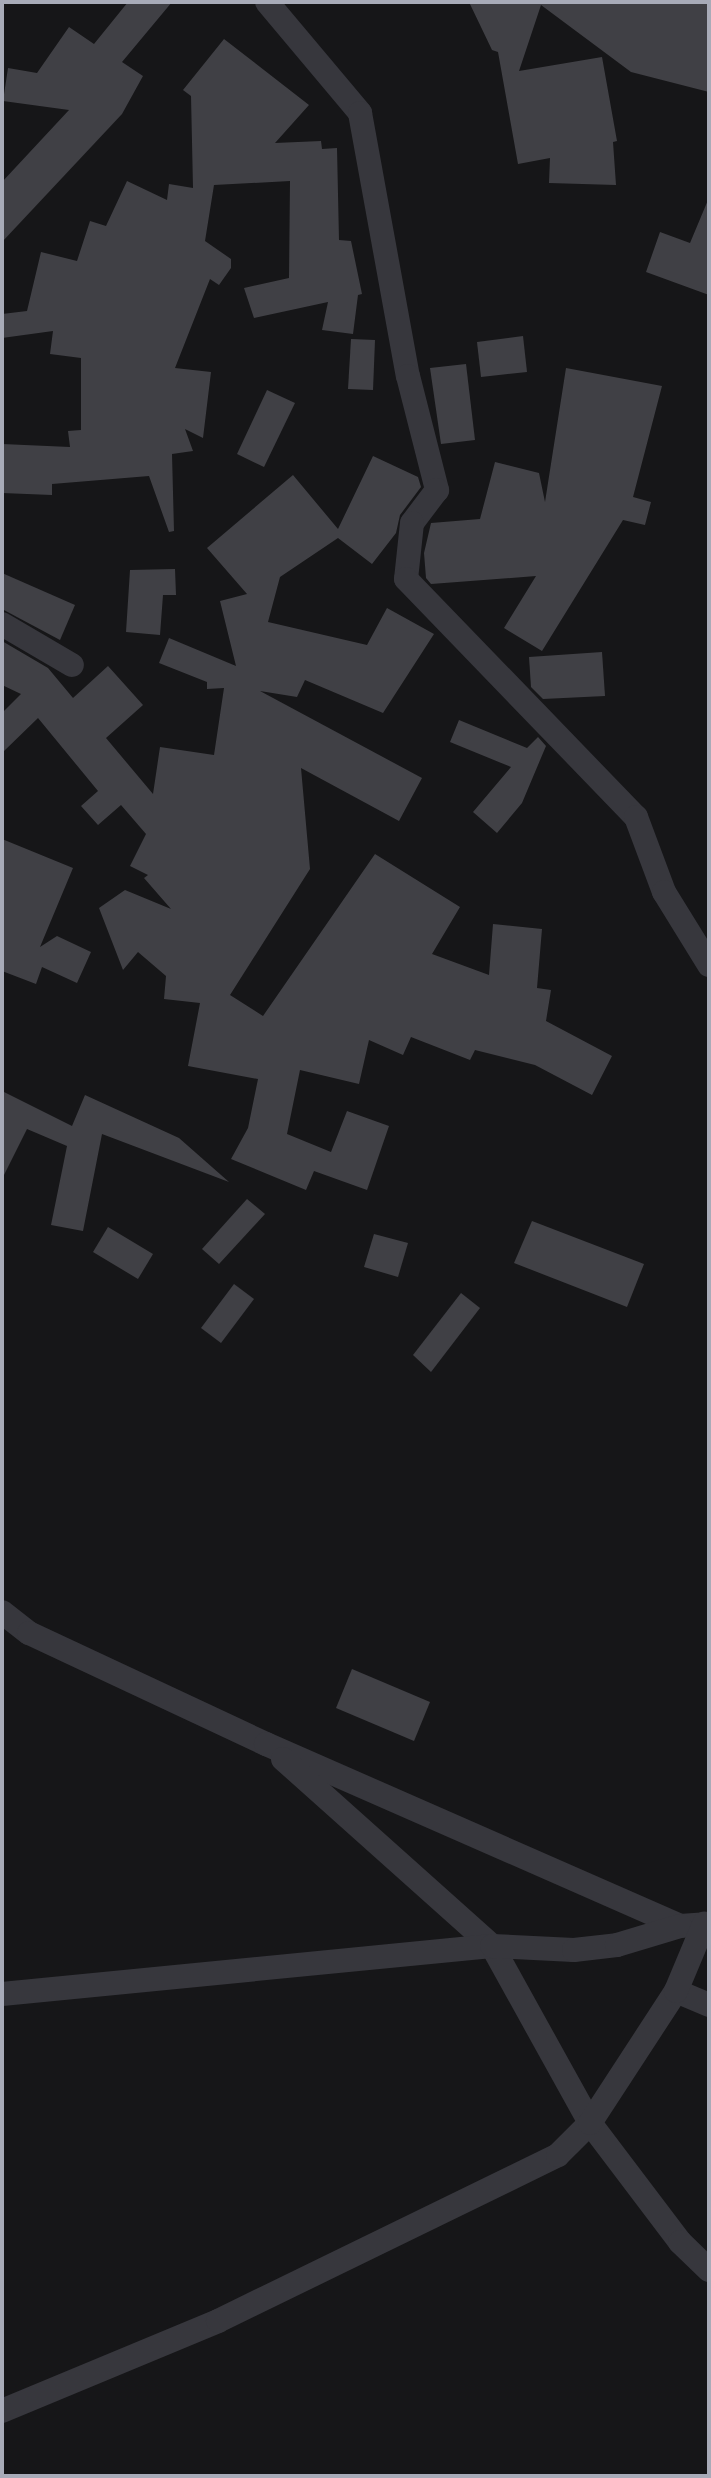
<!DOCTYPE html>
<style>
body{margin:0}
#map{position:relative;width:711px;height:2478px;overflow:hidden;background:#161618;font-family:Arial,sans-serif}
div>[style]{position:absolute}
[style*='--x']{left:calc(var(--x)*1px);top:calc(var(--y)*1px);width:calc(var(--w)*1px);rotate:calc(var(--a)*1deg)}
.building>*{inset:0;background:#404045}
.minor>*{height:24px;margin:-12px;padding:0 12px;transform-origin:12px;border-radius:12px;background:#37373d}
span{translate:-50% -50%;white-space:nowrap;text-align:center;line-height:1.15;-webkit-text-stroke:8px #111113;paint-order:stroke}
.frame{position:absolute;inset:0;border:4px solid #a8abb8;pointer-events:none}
</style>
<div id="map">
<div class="building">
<i style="clip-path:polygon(128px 2px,172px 2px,122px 62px,143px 76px,122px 114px,2px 242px,2px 182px,69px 110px,3px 101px,8px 68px,37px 73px,69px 27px,94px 44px)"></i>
<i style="clip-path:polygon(469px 2px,709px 2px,709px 92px,631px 72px,541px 5px,519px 71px,602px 57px,617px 141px,613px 142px,616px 185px,549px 183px,550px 158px,518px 164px,498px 52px,492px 50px)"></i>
<i style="clip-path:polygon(224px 39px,309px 105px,275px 143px,321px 141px,322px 149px,337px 148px,339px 240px,351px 241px,362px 294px,358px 295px,353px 334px,322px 330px,328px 302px,254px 318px,244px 288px,289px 278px,290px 181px,214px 185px,205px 241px,231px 259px,231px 268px,219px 285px,210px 279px,175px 368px,211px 372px,203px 438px,185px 429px,193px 451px,172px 454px,174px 531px,169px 532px,149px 476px,52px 484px,52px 495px,2px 493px,2px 444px,70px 447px,68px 431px,81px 430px,81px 358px,50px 354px,53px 331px,2px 338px,2px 314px,27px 311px,41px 252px,77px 261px,90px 221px,106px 226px,127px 181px,167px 200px,169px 184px,193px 188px,191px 96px,183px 90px)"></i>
<i style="clip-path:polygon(708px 200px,709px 295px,646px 272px,660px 232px,690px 243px)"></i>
<i style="clip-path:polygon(523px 336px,527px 372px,481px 377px,477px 342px)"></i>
<i style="clip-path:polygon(351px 339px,375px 340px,373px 390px,348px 389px)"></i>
<i style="clip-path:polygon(466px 364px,475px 440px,441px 444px,430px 368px)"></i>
<i style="clip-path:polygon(566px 368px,662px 386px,633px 497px,651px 502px,645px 525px,623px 520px,542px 651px,504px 628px,536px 576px,431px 584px,426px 578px,424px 553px,431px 523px,480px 519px,495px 462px,539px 473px,545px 502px)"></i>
<i style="clip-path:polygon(267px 390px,295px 403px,264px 467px,237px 454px)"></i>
<i style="clip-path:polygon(373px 456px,418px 477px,421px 487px,400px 515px,396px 533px,372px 564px,338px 538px,280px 577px,268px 622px,367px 645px,387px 608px,434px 634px,383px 713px,305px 680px,297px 697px,260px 691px,422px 778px,399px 821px,301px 768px,310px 869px,230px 995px,263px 1016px,375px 854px,460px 907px,432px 954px,489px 975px,493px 924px,542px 929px,537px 988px,551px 990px,546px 1021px,612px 1056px,592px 1095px,535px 1065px,475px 1050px,470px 1060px,411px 1037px,403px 1055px,369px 1040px,359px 1084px,300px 1070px,287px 1134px,331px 1152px,347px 1111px,389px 1126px,367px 1190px,314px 1171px,306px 1190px,231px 1159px,248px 1128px,258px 1079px,188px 1066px,200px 1003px,164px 999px,166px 976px,138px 952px,123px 970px,99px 908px,125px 890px,171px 909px,144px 878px,148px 875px,130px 866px,146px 834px,121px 805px,98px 825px,81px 806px,98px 791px,38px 718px,2px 753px,2px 713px,21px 694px,2px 685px,2px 641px,48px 668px,73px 698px,108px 666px,143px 705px,106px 738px,153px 794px,160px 747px,214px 755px,224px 688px,207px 689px,207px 682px,159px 663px,169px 638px,236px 666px,220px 601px,247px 594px,207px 548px,293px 475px,338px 529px)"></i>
<i style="clip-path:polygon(175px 569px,176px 595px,163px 595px,160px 635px,126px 632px,130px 570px)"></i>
<i style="clip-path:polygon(2px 573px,75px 605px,60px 640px,2px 609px)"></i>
<i style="clip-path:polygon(602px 652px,605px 696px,543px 699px,531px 687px,529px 657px)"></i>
<i style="clip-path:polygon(459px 720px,527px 748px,538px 737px,546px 746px,522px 803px,497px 833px,473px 812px,511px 767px,450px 742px)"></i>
<i style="clip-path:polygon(2px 839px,73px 868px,40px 947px,57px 936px,91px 952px,77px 983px,42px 967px,36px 984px,2px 971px)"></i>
<i style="clip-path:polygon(2px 1091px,72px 1126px,85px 1095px,179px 1138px,229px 1182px,102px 1134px,83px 1231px,51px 1225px,67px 1146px,27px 1129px,2px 1179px)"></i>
<i style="clip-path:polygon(247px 1199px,265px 1214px,219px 1264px,202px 1249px)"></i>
<i style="clip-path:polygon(532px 1221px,644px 1264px,627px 1307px,514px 1263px)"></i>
<i style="clip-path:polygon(108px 1227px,153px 1254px,138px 1279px,93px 1252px)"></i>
<i style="clip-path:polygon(374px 1234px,408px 1243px,398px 1277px,364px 1267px)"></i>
<i style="clip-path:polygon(234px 1284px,254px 1299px,221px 1343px,201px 1328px)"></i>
<i style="clip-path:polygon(461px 1293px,480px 1308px,431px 1372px,413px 1355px)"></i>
<i style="clip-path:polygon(352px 1669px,430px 1702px,414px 1741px,336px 1708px)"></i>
</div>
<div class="minor">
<i style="--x:267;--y:2;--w:145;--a:50"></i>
<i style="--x:360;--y:113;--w:267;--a:79.7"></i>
<i style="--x:408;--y:376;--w:118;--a:75.7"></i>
<i style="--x:437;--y:490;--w:41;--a:127.1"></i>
<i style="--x:412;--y:523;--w:56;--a:96.1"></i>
<i style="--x:406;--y:579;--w:331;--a:46"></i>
<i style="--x:636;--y:817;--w:80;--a:69.5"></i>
<i style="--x:664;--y:892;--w:86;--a:58.3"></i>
<i style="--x:2;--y:624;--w:81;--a:30.4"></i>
<i style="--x:2;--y:1612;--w:34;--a:38"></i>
<i style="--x:29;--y:1633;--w:262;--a:25.1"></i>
<i style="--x:266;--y:1744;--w:452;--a:23.7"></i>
<i style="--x:680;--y:1926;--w:29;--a:-4"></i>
<i style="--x:283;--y:1759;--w:280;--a:41.8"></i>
<i style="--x:492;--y:1946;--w:202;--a:61"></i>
<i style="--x:590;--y:2123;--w:149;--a:52.9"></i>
<i style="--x:680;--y:2242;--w:40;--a:44"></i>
<i style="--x:676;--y:1991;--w:36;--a:23"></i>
<i style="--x:2;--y:1994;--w:492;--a:-5.6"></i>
<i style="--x:492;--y:1946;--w:82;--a:2.8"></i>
<i style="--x:574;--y:1950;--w:43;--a:-6.6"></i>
<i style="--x:617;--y:1945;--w:66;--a:-16.8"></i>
<i style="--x:2;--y:2411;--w:234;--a:-22.6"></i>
<i style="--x:218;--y:2321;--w:378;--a:-26"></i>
<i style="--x:558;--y:2155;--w:45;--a:-45"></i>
<i style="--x:590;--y:2123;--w:158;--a:-56.9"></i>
<i style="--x:676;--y:1991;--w:73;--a:-67.3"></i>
</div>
<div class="frame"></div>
</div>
